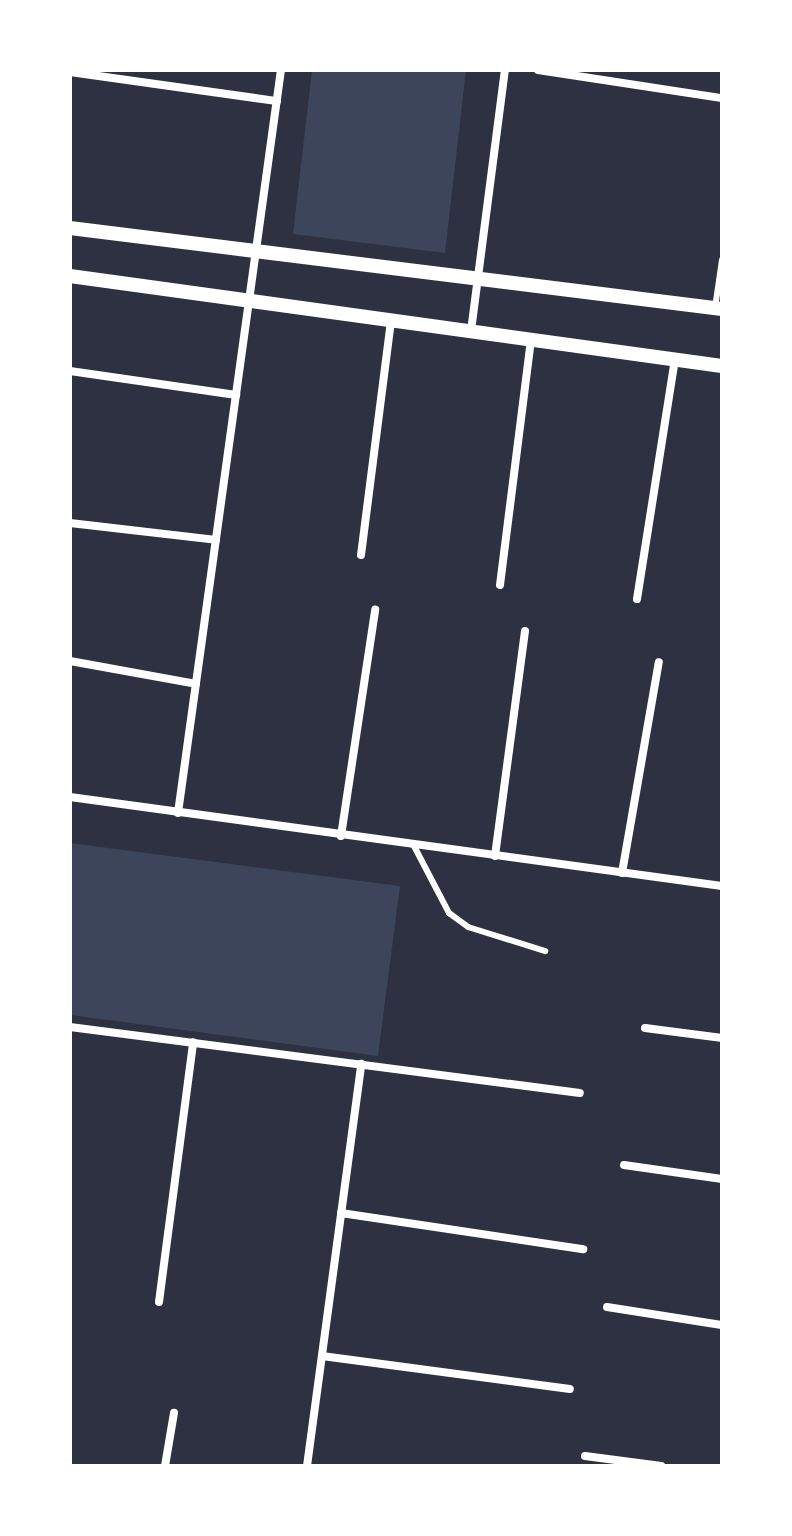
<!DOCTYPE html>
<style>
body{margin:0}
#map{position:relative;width:792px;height:1536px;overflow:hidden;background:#2d3142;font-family:Commissioner,sans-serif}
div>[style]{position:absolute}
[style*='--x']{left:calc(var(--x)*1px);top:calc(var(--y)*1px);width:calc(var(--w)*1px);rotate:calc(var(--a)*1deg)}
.green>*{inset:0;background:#3c4559}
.service>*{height:6px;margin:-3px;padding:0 3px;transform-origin:3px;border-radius:3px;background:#fff}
.minor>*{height:8px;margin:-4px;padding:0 4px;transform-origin:4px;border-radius:4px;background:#fff}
.tertiary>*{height:14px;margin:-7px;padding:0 7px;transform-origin:7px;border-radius:7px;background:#fff}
span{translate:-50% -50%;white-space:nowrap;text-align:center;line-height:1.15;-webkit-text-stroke:6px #fff;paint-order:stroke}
.frame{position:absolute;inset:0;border:72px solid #fff;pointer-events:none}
</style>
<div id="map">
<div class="green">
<i style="clip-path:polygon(312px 70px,466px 70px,445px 253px,293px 234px)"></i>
<i style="clip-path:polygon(70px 843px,400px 886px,378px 1056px,70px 1015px)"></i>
</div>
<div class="service">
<i style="--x:715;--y:308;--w:49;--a:-81.7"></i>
<i style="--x:414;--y:846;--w:76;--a:62.4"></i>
<i style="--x:449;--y:913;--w:24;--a:36"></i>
<i style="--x:468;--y:927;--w:81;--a:17.3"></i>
</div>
<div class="minor">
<i style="--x:538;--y:70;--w:186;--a:8.7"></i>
<i style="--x:70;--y:72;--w:209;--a:8"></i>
<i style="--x:471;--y:331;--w:263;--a:-82.6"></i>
<i style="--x:70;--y:371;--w:168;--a:8.2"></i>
<i style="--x:70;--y:523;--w:147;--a:6.6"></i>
<i style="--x:361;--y:555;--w:237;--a:-82.7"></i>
<i style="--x:500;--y:585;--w:249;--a:-82.8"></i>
<i style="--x:637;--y:599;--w:243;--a:-81"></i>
<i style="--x:70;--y:661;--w:128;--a:10.3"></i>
<i style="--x:70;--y:797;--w:658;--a:7.77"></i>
<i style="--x:178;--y:813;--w:750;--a:-82.11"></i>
<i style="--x:341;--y:836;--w:229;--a:-81.4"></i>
<i style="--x:495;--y:856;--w:227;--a:-82.4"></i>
<i style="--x:622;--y:873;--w:214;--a:-80.1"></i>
<i style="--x:70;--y:1027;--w:514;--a:7.37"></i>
<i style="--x:645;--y:1028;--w:78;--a:7.4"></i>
<i style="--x:624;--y:1165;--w:99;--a:8.1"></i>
<i style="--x:341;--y:1213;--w:245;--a:8.5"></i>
<i style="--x:159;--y:1302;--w:262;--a:-82.5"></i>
<i style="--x:607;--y:1307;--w:116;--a:8.9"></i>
<i style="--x:322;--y:1356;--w:250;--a:7.6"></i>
<i style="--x:585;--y:1456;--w:77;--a:7.5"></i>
<i style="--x:165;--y:1466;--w:54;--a:-80.4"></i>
<i style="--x:307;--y:1466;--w:406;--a:-82.3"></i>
</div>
<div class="tertiary">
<i style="--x:70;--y:228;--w:657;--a:7.08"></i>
<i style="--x:70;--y:276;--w:658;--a:7.86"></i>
</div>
<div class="frame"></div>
</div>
